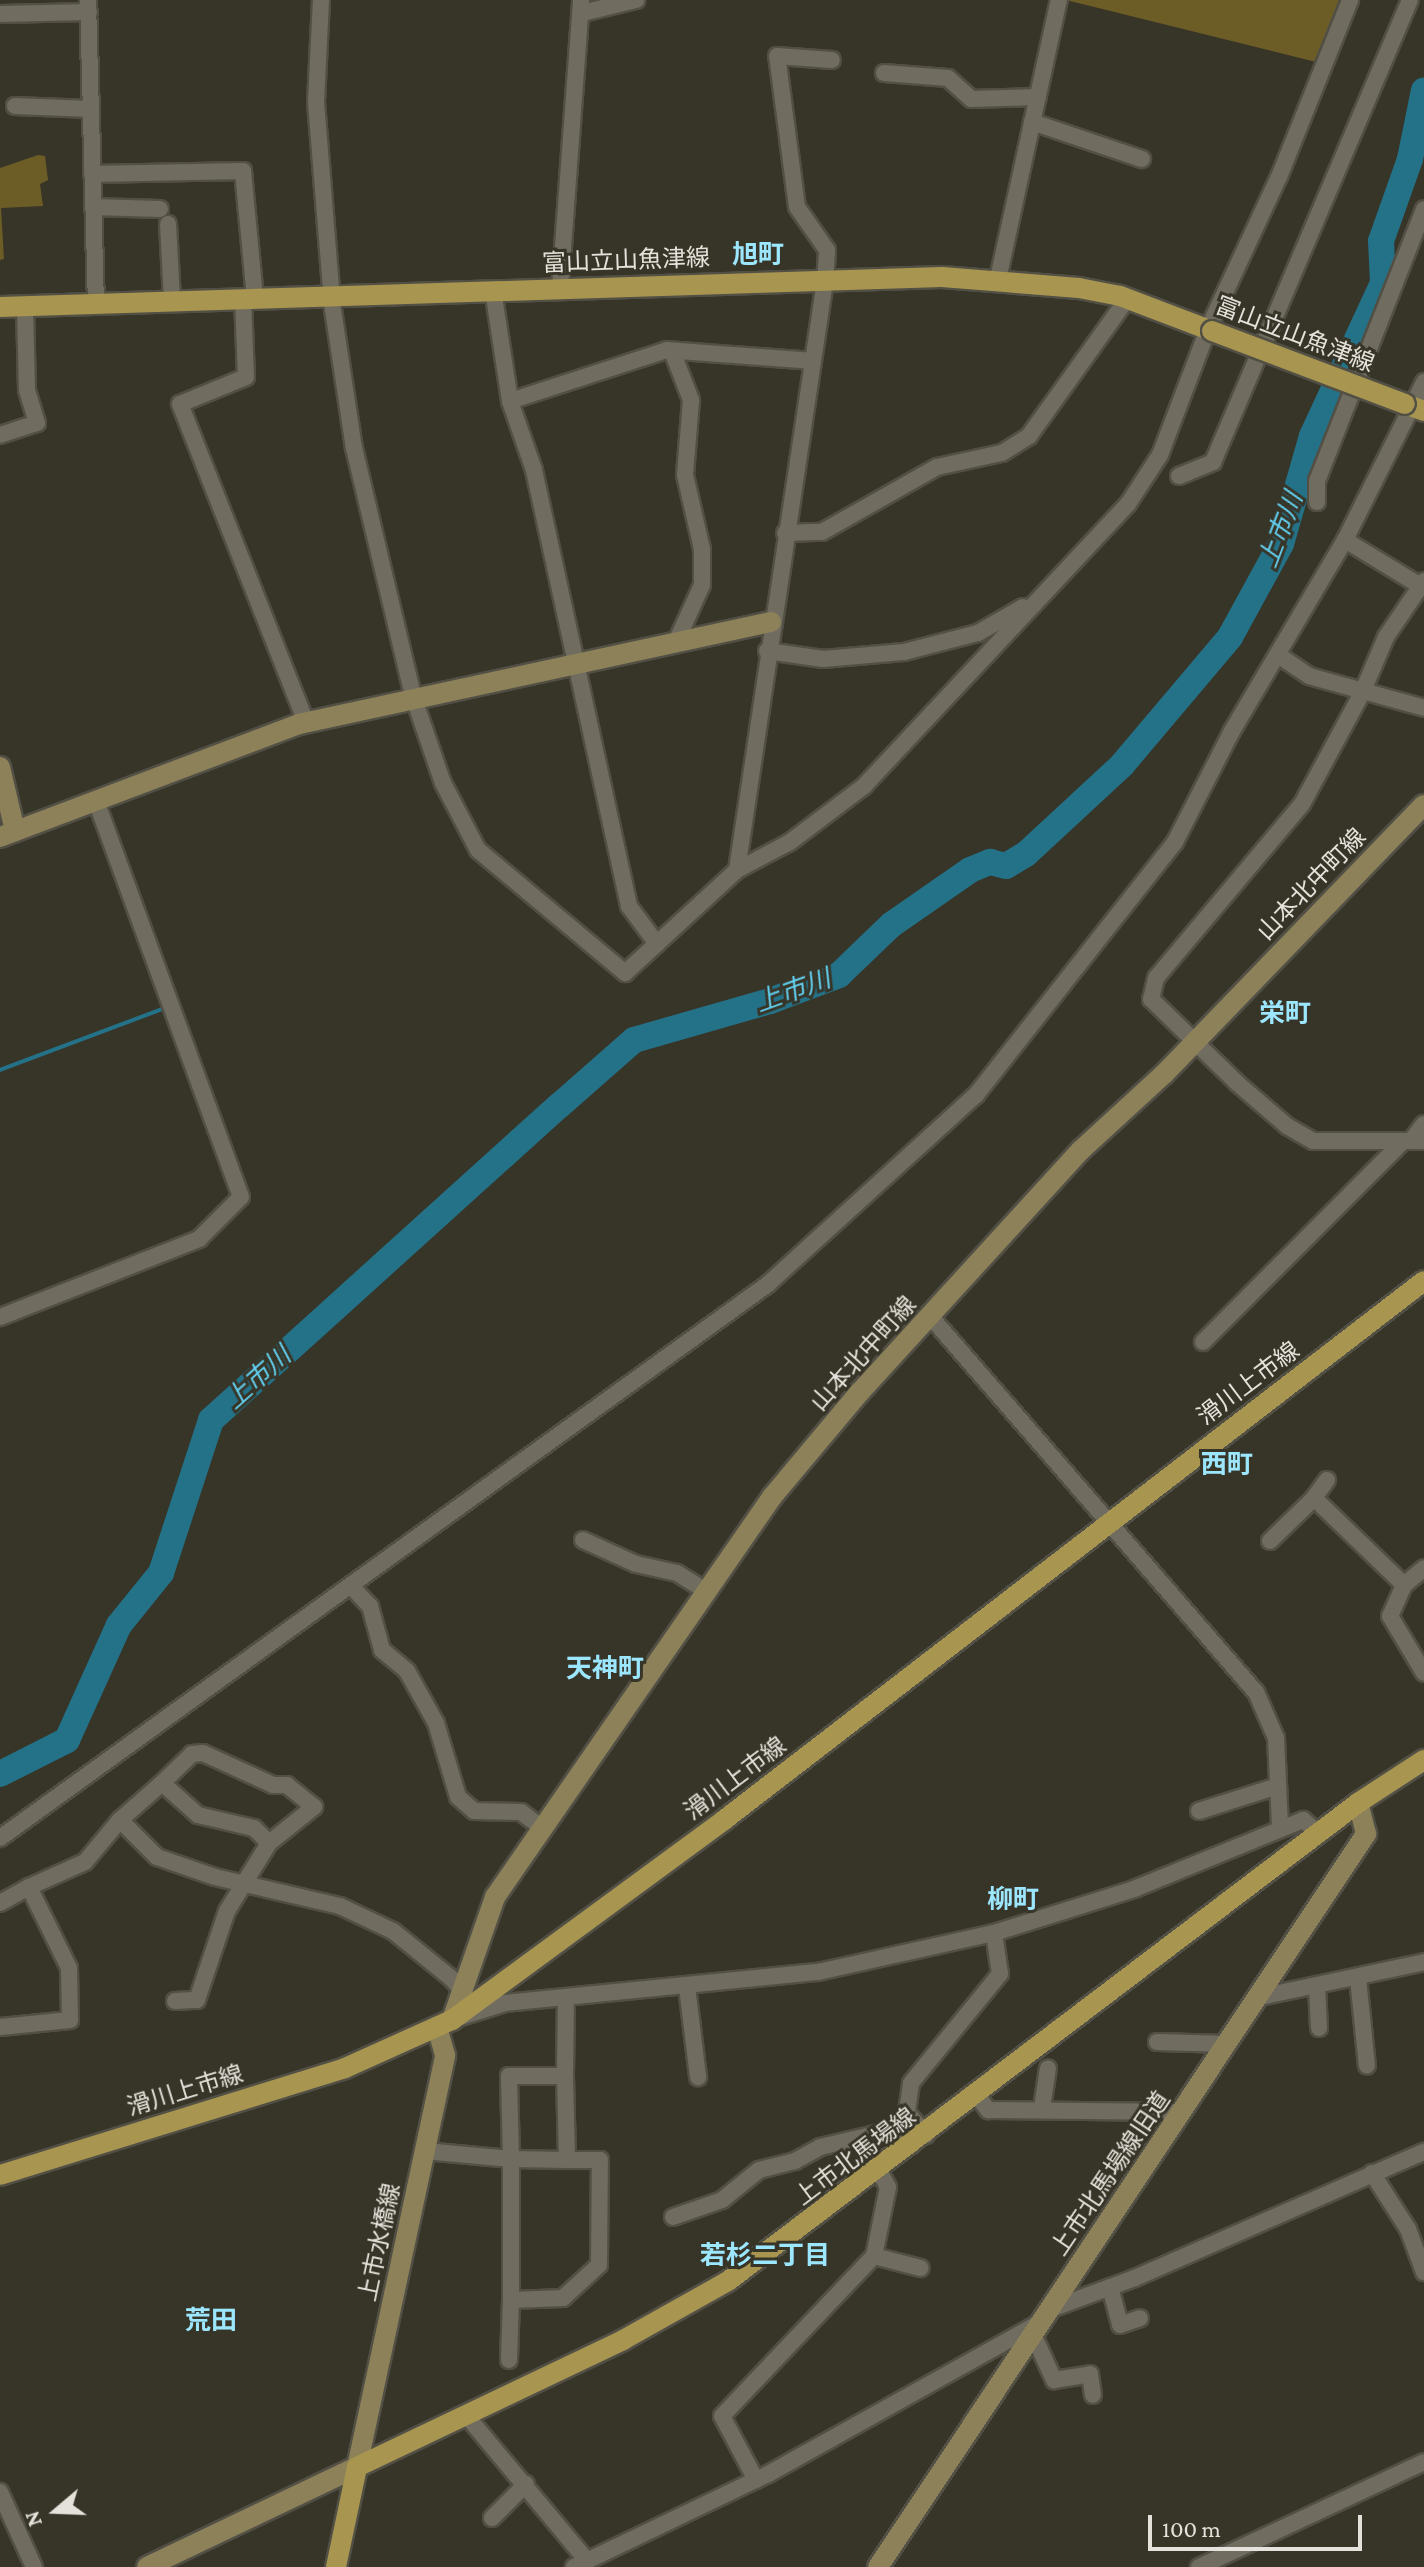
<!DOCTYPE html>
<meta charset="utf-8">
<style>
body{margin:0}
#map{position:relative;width:1424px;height:2567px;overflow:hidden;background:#373428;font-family:"Crimson Pro","Noto Sans JP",serif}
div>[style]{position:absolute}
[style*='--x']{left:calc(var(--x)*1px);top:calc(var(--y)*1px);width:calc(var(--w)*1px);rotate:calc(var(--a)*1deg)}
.green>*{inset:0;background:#6c5d27}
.stream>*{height:4px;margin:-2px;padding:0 2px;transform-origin:2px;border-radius:2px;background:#247288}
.river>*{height:26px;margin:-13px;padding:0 13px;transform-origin:13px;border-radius:13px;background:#247288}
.roads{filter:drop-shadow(2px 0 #524f45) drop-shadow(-2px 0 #524f45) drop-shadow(0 2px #524f45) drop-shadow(0 -2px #524f45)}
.street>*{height:16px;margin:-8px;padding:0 8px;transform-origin:8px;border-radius:8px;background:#706c5f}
.secondary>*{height:20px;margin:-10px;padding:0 10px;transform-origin:10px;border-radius:10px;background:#8c8158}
.primary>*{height:20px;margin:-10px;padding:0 10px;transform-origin:10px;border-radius:10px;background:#a89650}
.bridges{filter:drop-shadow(2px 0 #524f45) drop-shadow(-2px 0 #524f45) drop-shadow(0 2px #524f45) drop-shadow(0 -2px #524f45)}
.primary-bridge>*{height:20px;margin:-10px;padding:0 10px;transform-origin:10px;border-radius:10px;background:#a89650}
span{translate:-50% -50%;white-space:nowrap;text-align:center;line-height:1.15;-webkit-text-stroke:6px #373428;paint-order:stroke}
.street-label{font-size:24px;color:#e4e2da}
.neighbourhood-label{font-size:26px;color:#9ce6fe;font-weight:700}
.water-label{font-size:26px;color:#62d1f1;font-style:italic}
.north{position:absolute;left:16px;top:2471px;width:80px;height:80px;-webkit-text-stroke:6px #373428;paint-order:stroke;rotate:251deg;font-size:22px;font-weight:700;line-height:32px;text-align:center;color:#e4e2da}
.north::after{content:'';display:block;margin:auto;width:28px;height:36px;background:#e4e2da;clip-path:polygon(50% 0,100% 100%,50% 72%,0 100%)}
.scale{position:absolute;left:1148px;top:2515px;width:214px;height:36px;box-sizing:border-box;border:4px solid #e4e2da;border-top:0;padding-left:10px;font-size:24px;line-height:28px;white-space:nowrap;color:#e4e2da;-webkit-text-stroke:6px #373428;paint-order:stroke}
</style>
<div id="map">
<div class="green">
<i style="clip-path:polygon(1066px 0,1344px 0,1320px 63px)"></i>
<i style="clip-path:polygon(38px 155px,45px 156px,48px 180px,40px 184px,43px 206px,1px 208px,4px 259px,0 260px,0 168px)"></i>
</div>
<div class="stream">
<i style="--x:0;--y:1070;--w:173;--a:-20.6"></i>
</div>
<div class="river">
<i style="--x:0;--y:1774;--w:75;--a:-26.9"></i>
<i style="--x:67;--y:1740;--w:126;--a:-65.7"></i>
<i style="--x:119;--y:1625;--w:67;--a:-51.1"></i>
<i style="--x:161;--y:1573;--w:161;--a:-71.9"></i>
<i style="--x:211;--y:1420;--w:470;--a:-42.1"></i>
<i style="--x:560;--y:1105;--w:98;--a:-41.3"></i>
<i style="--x:634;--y:1040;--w:141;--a:-16"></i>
<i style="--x:770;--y:1001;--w:74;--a:-20.6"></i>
<i style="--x:839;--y:975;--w:72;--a:-43.9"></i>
<i style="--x:891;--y:925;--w:96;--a:-34.8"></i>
<i style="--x:970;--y:870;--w:22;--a:-22"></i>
<i style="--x:990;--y:862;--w:16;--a:14"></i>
<i style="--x:1006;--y:866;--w:23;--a:-31"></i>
<i style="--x:1026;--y:854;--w:131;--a:-42.8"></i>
<i style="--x:1122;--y:765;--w:167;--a:-49.8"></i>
<i style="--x:1230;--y:637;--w:106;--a:-61.3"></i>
<i style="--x:1281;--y:544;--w:112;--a:-74"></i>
<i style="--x:1312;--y:436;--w:169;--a:-65.1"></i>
<i style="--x:1383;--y:283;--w:42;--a:-92.7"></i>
<i style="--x:1381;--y:241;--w:87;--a:-70.5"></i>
<i style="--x:1410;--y:159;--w:70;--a:-78.5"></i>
</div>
<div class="roads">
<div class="street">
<i style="--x:88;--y:0;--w:304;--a:88.5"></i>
<i style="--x:321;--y:0;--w:102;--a:92.8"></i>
<i style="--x:316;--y:102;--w:202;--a:85.4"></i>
<i style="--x:332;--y:303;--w:147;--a:81.4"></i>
<i style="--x:354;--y:448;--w:255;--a:76.6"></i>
<i style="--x:413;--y:696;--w:92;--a:71"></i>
<i style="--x:443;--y:783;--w:76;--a:62.4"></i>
<i style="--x:478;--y:850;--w:192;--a:39.9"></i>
<i style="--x:625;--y:973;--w:152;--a:-42.6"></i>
<i style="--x:737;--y:870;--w:60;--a:-27.8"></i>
<i style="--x:790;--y:842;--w:93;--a:-37.1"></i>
<i style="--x:864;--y:786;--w:386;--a:-46.9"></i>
<i style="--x:1128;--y:504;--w:59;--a:-56.9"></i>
<i style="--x:1160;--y:455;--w:135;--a:-69.1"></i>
<i style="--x:1208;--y:329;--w:168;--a:-65"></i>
<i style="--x:1279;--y:177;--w:191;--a:-68.1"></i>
<i style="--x:582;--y:13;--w:56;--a:-13.5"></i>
<i style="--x:0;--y:14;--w:89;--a:-1.3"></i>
<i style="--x:884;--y:73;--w:64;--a:4.5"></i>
<i style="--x:948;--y:78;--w:31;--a:42"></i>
<i style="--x:971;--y:99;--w:67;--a:-1.7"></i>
<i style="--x:15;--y:106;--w:76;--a:2.3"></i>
<i style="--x:1032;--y:122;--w:116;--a:18.6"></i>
<i style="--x:92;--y:174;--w:151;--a:-1.1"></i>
<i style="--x:243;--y:171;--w:129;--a:84.6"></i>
<i style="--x:93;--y:207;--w:67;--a:1.7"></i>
<i style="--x:168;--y:224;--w:77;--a:87"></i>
<i style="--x:998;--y:279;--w:286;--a:-77.7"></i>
<i style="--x:560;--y:288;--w:289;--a:-85.8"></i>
<i style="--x:493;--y:290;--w:112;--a:81.3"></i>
<i style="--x:243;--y:299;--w:78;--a:87.8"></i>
<i style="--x:246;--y:377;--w:71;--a:157.8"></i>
<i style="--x:180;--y:404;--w:342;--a:68.4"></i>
<i style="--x:672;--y:351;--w:53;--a:68.8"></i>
<i style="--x:691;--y:400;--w:75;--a:94.6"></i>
<i style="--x:685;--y:475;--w:76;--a:77.1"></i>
<i style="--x:702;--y:549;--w:36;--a:90"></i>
<i style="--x:702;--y:585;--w:63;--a:114.5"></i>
<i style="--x:0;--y:435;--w:39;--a:-18"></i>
<i style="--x:37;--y:423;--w:34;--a:-107"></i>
<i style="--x:27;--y:390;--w:84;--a:-91.4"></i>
<i style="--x:1179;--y:476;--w:37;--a:-22"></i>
<i style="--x:1213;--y:462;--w:502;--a:-66.91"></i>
<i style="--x:1317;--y:502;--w:21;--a:-90"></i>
<i style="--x:1317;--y:481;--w:292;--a:-68.5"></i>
<i style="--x:785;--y:533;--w:37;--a:-2"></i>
<i style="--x:822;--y:532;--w:132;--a:-29.5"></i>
<i style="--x:937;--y:467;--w:66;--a:-12.2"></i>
<i style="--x:1002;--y:453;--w:32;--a:-32"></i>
<i style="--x:1029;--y:436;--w:168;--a:-54.4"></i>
<i style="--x:1345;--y:540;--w:92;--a:31.3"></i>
<i style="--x:1424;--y:581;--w:68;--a:124.2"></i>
<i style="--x:1386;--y:637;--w:61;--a:113.2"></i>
<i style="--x:1362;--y:693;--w:126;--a:118.4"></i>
<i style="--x:1302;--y:804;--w:227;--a:130"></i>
<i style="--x:1156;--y:978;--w:22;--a:103"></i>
<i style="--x:1151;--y:999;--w:120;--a:44.3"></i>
<i style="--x:1237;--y:1083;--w:66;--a:40.7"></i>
<i style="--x:1287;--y:1126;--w:30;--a:30"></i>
<i style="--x:1313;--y:1141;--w:111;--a:0"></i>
<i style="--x:767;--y:651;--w:57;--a:8.1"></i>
<i style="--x:823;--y:659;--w:81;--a:-4.9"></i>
<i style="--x:904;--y:652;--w:76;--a:-14.4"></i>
<i style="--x:978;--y:633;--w:52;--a:-30"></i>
<i style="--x:1278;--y:655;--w:37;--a:34"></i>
<i style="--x:1309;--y:676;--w:119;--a:15.5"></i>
<i style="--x:737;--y:870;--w:596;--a:-81.5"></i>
<i style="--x:825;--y:281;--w:31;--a:-86"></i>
<i style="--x:827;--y:250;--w:52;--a:-124.9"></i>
<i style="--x:797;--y:207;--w:152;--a:-97.5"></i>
<i style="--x:777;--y:56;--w:55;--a:4.2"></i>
<i style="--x:657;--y:944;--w:47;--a:-126.4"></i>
<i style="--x:629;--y:906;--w:446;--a:-102.3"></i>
<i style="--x:534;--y:470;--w:73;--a:-109.2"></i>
<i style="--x:510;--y:401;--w:165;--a:-18"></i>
<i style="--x:667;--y:350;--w:146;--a:4.3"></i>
<i style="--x:1411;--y:1141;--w:21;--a:-53"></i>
<i style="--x:930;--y:1316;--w:498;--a:49.1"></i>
<i style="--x:1256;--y:1692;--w:50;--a:66.5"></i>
<i style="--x:1276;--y:1738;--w:89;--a:87.4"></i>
<i style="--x:0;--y:1317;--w:214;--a:-21.4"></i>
<i style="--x:199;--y:1239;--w:59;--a:-45"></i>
<i style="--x:241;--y:1197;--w:422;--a:-110.1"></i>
<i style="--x:1203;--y:1342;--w:282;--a:-45.1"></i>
<i style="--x:1327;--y:1480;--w:22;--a:126"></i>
<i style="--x:1314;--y:1498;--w:125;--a:44"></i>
<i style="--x:1404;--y:1585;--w:34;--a:114"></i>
<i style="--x:1390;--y:1616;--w:66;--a:59.2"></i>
<i style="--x:583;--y:1540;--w:58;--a:24.4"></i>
<i style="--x:636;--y:1564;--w:42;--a:12.4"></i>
<i style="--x:677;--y:1573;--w:36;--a:32"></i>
<i style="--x:1270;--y:1541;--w:62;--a:-44.3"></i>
<i style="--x:1404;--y:1585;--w:26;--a:-40"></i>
<i style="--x:352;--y:1587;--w:26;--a:47"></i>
<i style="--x:370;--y:1606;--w:46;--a:74.7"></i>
<i style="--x:382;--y:1650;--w:33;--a:40"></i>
<i style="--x:407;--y:1671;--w:60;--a:60.9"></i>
<i style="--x:436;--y:1723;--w:77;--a:73.4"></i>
<i style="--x:458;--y:1797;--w:21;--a:41"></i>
<i style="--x:474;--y:1811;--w:47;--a:1.2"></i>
<i style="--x:521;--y:1812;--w:25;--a:37"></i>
<i style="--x:162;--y:1783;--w:56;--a:138.6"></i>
<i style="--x:120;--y:1820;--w:52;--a:45"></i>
<i style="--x:157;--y:1857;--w:61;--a:19"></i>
<i style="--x:215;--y:1877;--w:128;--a:13.1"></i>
<i style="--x:340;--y:1906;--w:59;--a:25.3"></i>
<i style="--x:393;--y:1931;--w:75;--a:39"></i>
<i style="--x:451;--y:1978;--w:15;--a:48"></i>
<i style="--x:461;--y:1989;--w:13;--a:108"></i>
<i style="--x:1199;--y:1811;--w:83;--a:-17.6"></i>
<i style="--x:0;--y:1838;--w:947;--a:-35.8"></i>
<i style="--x:768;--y:1284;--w:281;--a:-42.3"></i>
<i style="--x:976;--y:1095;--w:322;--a:-51.8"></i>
<i style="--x:1175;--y:842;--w:125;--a:-62.8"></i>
<i style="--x:1232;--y:731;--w:222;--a:-59.4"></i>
<i style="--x:1345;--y:540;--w:177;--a:-63.4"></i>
<i style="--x:29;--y:1887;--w:61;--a:-24.1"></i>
<i style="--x:85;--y:1862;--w:55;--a:-50.2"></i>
<i style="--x:0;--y:1903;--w:33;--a:-29"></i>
<i style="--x:29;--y:1887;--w:90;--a:63.7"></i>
<i style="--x:69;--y:1968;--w:52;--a:88.9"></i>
<i style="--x:70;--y:2020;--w:70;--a:174.3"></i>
<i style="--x:1358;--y:1978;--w:88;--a:84.2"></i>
<i style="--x:687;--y:1987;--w:91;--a:83"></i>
<i style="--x:1317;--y:1987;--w:41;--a:87.2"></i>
<i style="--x:1260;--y:1997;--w:168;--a:-12"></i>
<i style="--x:175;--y:2001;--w:22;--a:-3"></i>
<i style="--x:197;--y:2000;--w:94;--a:-71.4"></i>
<i style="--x:227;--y:1911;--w:80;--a:-58.3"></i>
<i style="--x:269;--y:1843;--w:58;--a:-38.7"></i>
<i style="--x:314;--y:1807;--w:35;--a:-141"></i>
<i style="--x:287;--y:1785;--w:14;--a:180"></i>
<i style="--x:273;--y:1785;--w:77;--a:-155.4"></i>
<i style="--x:203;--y:1753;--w:11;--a:175"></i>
<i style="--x:192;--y:1754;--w:42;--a:136"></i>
<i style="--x:162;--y:1783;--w:48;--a:41.6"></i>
<i style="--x:198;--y:1815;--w:57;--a:13.1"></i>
<i style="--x:254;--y:1828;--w:21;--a:45"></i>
<i style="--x:461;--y:2017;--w:46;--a:-17.7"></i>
<i style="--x:505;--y:2003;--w:315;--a:-5.7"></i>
<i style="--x:818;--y:1972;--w:180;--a:-12.5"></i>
<i style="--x:994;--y:1933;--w:147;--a:-17.4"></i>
<i style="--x:1134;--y:1889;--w:183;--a:-22.2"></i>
<i style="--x:1303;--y:1820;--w:22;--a:39"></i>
<i style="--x:1157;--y:2042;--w:71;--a:1.6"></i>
<i style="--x:565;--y:2076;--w:84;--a:88.6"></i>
<i style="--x:567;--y:2160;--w:56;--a:-179"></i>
<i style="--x:511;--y:2159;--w:141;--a:90"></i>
<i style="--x:511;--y:2300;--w:52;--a:-2.2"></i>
<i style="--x:563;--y:2298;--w:49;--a:-42.5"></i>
<i style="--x:599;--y:2265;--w:105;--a:-89.5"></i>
<i style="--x:600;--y:2160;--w:33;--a:180"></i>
<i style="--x:977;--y:2095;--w:19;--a:54"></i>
<i style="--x:988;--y:2110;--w:195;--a:0.6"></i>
<i style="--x:1042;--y:2108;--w:40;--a:-81.5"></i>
<i style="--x:926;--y:2135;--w:30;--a:-130"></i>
<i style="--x:907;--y:2112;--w:29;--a:-82"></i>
<i style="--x:911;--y:2083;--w:141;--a:-50.8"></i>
<i style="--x:1000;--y:1974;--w:41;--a:-98.3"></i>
<i style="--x:425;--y:2151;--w:86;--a:5.3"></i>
<i style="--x:511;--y:2159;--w:83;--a:-91.4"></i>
<i style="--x:509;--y:2076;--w:56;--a:0"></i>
<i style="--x:565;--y:2076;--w:77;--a:-89.3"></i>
<i style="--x:1372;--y:2173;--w:67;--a:57.3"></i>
<i style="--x:1408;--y:2229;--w:46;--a:69.6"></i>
<i style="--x:673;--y:2217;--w:52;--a:-19.1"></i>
<i style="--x:722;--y:2200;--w:48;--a:-39"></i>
<i style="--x:759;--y:2170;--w:37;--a:-14"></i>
<i style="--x:795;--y:2161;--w:29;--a:-29"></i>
<i style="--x:820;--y:2147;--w:83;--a:-13.2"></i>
<i style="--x:901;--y:2128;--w:20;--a:57"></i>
<i style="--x:874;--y:2256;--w:48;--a:14.6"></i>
<i style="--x:1110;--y:2287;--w:39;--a:75"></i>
<i style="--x:1120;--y:2325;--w:21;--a:-19"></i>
<i style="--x:1051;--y:2309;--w:90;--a:-20.3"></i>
<i style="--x:1135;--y:2278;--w:315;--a:-23.6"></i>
<i style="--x:1033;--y:2334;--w:51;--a:65.5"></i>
<i style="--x:1054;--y:2380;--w:36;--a:-9"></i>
<i style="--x:1090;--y:2374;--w:21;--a:82"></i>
<i style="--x:509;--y:2360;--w:60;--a:-88.1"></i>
<i style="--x:466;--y:2415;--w:190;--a:50.3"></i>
<i style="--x:756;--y:2480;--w:72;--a:-118"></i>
<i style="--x:722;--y:2416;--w:221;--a:-46.5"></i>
<i style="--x:874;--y:2256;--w:70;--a:-78.5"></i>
<i style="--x:888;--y:2187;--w:18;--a:-119"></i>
<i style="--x:0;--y:2492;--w:82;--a:65.6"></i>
<i style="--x:492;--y:2518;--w:48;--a:-45"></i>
<i style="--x:574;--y:2567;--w:215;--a:-25.6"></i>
<i style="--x:768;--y:2474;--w:310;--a:-29.1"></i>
<i style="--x:1199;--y:2567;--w:248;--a:-25"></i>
</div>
<div class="secondary">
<i style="--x:0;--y:767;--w:66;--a:76.8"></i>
<i style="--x:0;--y:837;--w:320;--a:-20.7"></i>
<i style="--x:299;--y:724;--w:483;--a:-12.2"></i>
<i style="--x:452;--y:2020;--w:130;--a:-70.7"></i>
<i style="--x:495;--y:1897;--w:487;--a:-55.3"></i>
<i style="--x:772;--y:1497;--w:136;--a:-50.1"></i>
<i style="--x:859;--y:1393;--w:329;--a:-47.6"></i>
<i style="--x:1081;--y:1150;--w:113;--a:-42.5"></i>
<i style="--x:1164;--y:1074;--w:374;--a:-46"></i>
<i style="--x:147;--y:2567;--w:233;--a:-25.5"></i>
<i style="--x:357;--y:2467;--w:421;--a:-77.9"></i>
<i style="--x:445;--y:2055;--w:29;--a:-106"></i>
<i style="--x:878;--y:2567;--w:881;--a:-56.35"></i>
<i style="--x:1366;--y:1834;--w:32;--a:-104"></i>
</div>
<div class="primary">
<i style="--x:0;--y:307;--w:942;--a:-1.82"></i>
<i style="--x:942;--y:277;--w:137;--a:4.6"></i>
<i style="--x:1079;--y:288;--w:42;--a:11"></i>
<i style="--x:1120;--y:296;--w:98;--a:20.8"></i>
<i style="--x:1405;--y:404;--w:20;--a:20"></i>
<i style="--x:0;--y:2175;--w:361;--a:-17.2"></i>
<i style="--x:345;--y:2068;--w:117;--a:-24.2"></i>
<i style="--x:452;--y:2020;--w:338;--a:-36.3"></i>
<i style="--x:724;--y:1820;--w:883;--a:-37.6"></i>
<i style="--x:336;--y:2567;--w:102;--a:-78.1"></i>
<i style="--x:357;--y:2467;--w:295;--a:-25.5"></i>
<i style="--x:623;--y:2340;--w:120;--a:-29.3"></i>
<i style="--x:728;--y:2281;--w:791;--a:-37.19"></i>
<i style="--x:1358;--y:1803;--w:79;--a:-33.1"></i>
</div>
</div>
<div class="bridges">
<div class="primary-bridge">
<i style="--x:1212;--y:331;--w:206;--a:20.7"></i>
</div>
</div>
<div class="street-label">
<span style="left:626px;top:260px;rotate:-2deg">富山立山魚津線</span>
<span style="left:1295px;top:334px;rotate:21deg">富山立山魚津線</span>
<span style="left:1311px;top:884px;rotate:-46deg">山本北中町線</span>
<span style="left:863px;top:1353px;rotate:-48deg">山本北中町線</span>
<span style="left:1248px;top:1383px;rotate:-37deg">滑川上市線</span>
<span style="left:735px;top:1778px;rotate:-37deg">滑川上市線</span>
<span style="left:185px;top:2090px;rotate:-17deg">滑川上市線</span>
<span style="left:855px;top:2156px;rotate:-37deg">上市北馬場線</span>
<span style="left:1110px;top:2173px;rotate:-56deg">上市北馬場線旧道</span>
<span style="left:379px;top:2242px;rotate:-78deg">上市水橋線</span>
</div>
<div class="neighbourhood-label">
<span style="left:758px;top:255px">旭町</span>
<span style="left:1285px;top:1014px">栄町</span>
<span style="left:1227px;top:1465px">西町</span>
<span style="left:605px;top:1669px">天神町</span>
<span style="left:1013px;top:1900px">柳町</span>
<span style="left:765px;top:2256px">若杉二丁目</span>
<span style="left:211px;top:2321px">荒田</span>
</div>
<div class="water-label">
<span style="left:1281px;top:530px;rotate:-69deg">上市川</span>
<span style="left:793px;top:991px;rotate:-20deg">上市川</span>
<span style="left:258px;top:1378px;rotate:-42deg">上市川</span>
</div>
<div class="north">N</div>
<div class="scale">100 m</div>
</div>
